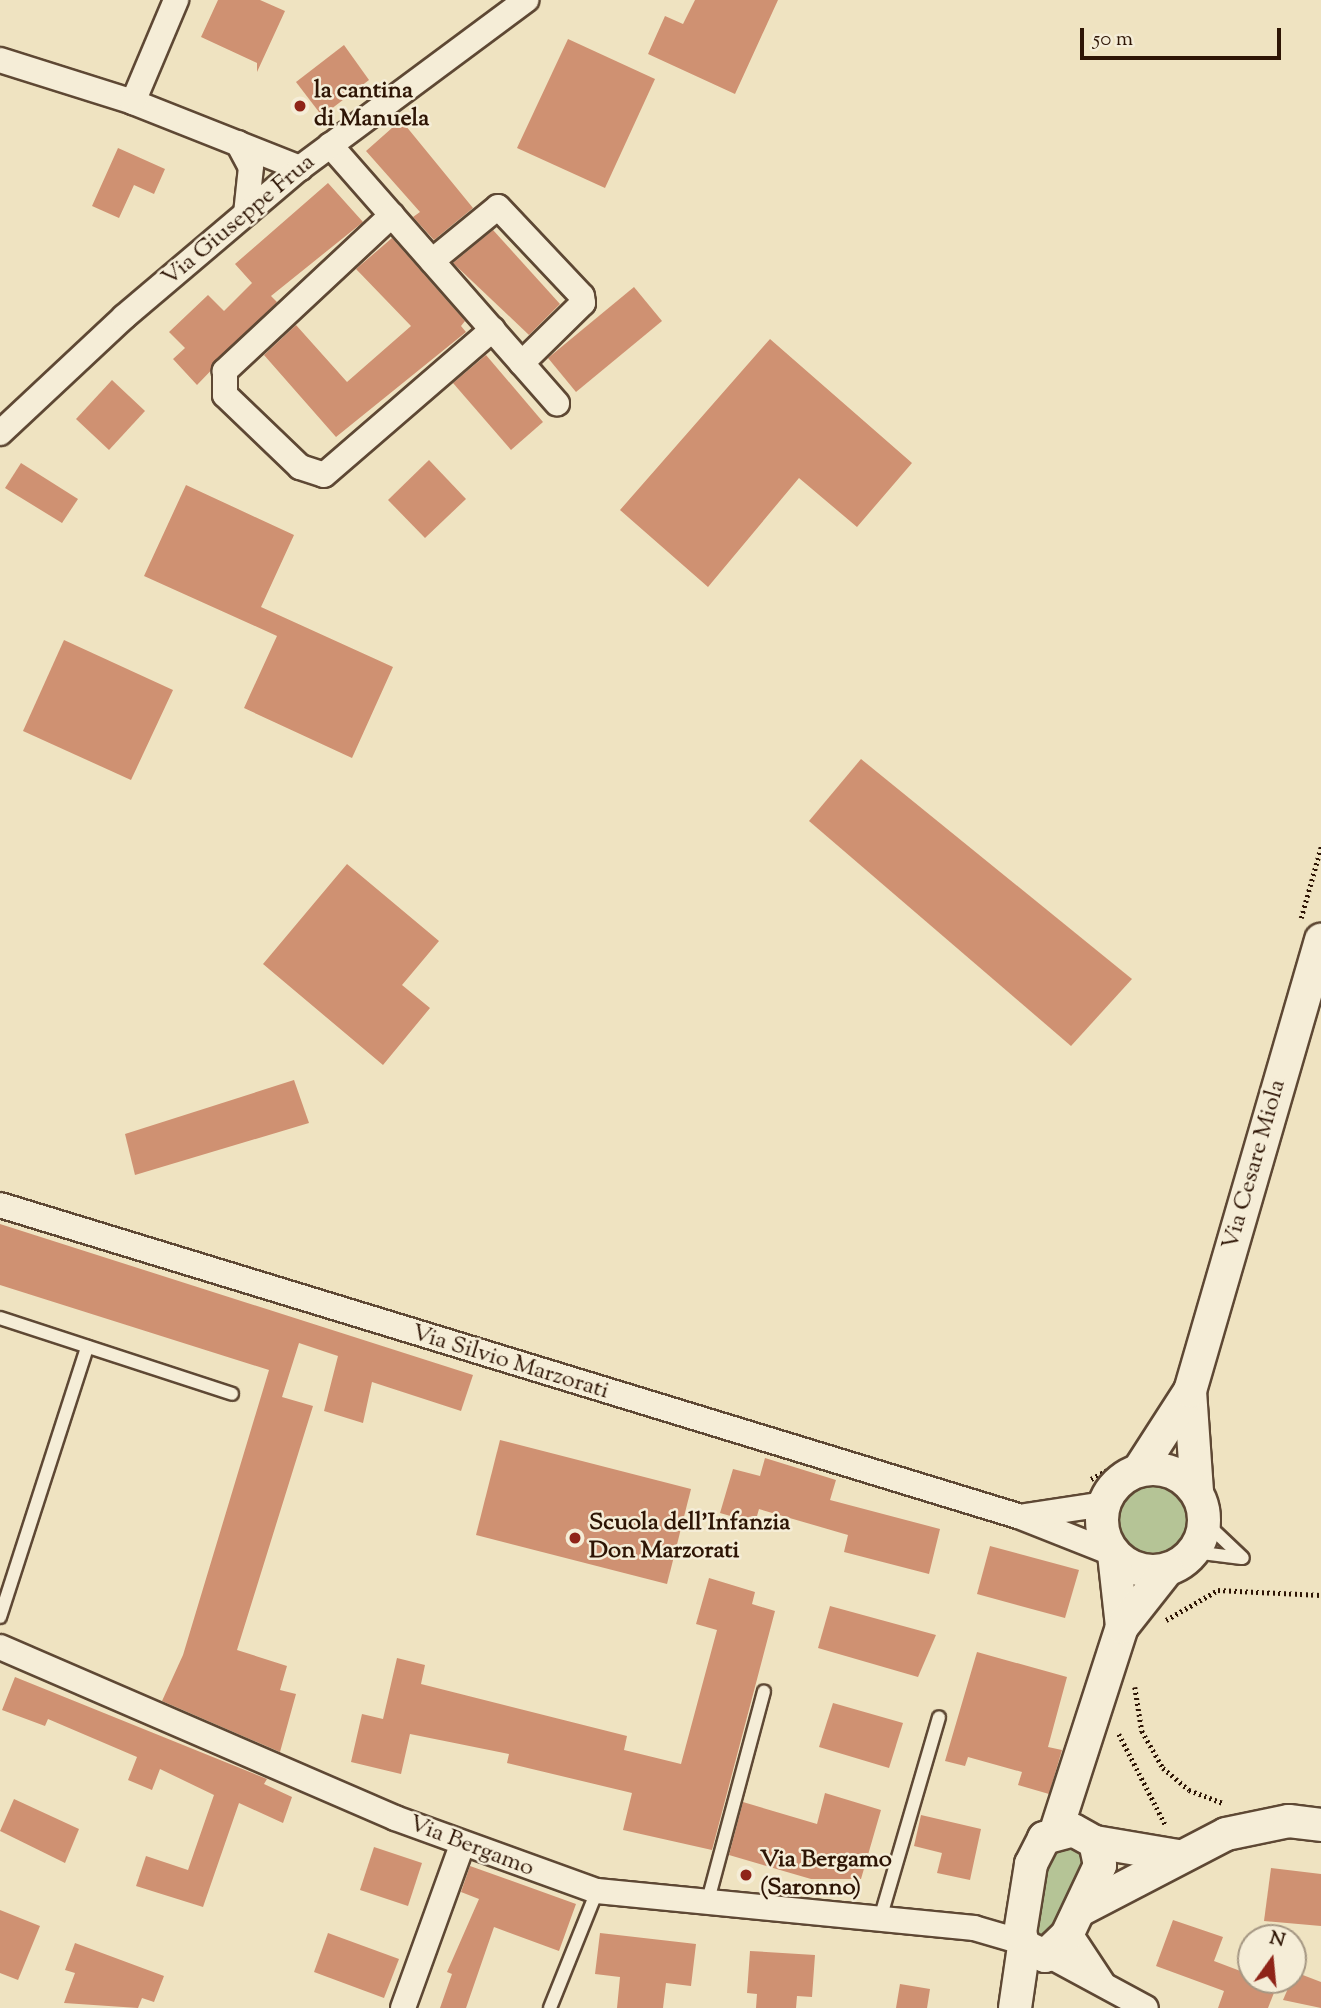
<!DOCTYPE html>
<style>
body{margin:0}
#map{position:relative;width:1321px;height:2008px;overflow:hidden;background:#efe3c1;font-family:"Sorts Mill Goudy",serif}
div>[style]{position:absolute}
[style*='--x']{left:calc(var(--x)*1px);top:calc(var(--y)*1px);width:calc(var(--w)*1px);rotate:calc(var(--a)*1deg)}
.green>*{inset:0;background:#b5c496}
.round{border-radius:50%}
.building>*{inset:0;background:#cf9172}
.path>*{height:4.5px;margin-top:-2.25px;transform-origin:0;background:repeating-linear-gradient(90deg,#2e1505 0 2px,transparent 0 5.5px)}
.roads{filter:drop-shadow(2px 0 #5e4834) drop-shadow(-2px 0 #5e4834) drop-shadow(0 2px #5e4834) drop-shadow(0 -2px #5e4834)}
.service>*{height:12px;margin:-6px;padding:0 6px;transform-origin:6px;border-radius:6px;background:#f5edd7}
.minor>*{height:24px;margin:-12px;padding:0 12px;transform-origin:12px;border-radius:12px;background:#f5edd7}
.tertiary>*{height:32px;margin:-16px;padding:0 16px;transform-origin:16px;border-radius:16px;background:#f5edd7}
.tertiary>.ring{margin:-16px;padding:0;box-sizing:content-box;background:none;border:32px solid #f5edd7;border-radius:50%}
.dots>*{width:19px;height:19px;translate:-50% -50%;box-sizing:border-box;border:4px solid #f5edd7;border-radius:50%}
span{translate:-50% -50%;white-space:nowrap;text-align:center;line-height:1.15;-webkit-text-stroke:5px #f5edd7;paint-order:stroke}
.poi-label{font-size:24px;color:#2e1505;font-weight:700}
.left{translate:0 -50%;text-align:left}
.street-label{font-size:24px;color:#2e1505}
.north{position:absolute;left:1237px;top:1924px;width:70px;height:70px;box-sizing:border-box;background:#f5edd7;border:2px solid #a59783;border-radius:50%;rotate:15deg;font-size:19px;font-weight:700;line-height:28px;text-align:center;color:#2e1505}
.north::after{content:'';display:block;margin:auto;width:24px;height:32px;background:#8f2418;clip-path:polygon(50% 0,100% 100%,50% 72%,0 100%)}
.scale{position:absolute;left:1080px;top:28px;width:201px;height:32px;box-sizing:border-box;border:4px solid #2e1505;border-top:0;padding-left:9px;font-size:21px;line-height:24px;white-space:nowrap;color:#2e1505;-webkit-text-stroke:5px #f5edd7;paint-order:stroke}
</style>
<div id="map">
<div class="green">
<i class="round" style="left:1116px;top:1479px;width:74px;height:74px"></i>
<i style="clip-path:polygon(1057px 1841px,1090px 1852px,1055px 1939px,1034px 1933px,1046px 1851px)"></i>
</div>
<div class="building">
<i style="clip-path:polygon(218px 0,260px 0,285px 11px,257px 72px,257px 63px,201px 37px)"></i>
<i style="clip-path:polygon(695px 0,778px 0,735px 94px,648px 54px,665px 16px,683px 24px)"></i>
<i style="clip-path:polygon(568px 39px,655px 79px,605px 188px,517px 148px)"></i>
<i style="clip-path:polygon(344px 45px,369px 80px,322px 116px,296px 82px)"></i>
<i style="clip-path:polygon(401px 120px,473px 208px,434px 240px,413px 217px,420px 212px,366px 151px)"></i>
<i style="clip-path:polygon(118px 148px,165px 169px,154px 194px,134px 185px,119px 218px,92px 206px)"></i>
<i style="clip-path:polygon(328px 183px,363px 222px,271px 296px,277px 302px,197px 385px,173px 359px,185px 348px,169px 332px,208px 295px,224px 311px,252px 283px,235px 264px)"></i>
<i style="clip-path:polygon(493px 230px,560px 304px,529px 335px,453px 263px)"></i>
<i style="clip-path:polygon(392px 238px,465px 321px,461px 326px,466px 332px,336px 437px,264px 355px,296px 325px,347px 382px,411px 326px,356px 269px)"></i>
<i style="clip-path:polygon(634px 287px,662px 321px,576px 392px,548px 358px)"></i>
<i style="clip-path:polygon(770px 339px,912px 463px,857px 527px,799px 478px,708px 587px,620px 510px)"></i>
<i style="clip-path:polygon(486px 355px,543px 422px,511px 450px,453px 383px)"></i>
<i style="clip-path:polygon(112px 380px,145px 411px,109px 450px,76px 419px)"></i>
<i style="clip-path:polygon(429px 460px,466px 499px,425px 538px,388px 500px)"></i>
<i style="clip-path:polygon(21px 463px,78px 499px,62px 523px,5px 488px)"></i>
<i style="clip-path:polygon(186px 485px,294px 535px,261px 607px,393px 667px,352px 758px,244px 708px,277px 636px,144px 576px)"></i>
<i style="clip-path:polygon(64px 640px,173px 690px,131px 780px,23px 731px)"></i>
<i style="clip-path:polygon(861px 759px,1132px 979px,1071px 1046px,809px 821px)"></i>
<i style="clip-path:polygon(347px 864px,439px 941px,402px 985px,430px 1008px,383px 1065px,263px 964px)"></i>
<i style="clip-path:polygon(294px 1080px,309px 1123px,135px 1175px,125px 1134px)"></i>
<i style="clip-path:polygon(0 1224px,473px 1375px,461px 1411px,372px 1382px,363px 1423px,324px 1411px,338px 1356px,299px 1343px,282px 1397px,313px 1406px,237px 1650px,287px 1666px,280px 1690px,296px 1694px,280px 1752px,162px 1701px,183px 1655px,269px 1370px,0 1285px)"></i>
<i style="clip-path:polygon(500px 1440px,691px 1489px,667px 1584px,476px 1535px)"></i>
<i style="clip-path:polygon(765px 1458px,836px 1480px,830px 1500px,940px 1529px,929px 1574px,844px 1552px,848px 1535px,759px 1509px,755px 1523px,720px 1513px,733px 1469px,760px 1476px)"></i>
<i style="clip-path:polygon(990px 1546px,1079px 1570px,1065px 1618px,977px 1594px)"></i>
<i style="clip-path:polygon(709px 1578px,755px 1592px,752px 1604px,775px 1611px,712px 1850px,623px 1830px,632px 1793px,507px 1763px,509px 1754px,410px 1734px,401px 1774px,351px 1762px,362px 1714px,383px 1719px,397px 1658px,425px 1665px,421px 1684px,627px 1736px,624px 1750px,681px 1764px,717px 1630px,696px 1624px)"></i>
<i style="clip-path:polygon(830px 1606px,936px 1635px,918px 1677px,818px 1648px)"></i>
<i style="clip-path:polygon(977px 1652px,1067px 1677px,1048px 1747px,1062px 1750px,1049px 1794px,1018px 1785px,1022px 1772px,968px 1757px,965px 1766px,945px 1761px)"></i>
<i style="clip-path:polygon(15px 1677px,267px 1779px,264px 1784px,292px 1797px,283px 1823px,239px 1803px,203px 1907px,136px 1886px,146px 1856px,188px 1870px,214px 1795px,160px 1769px,152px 1790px,128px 1780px,137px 1757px,48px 1719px,45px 1726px,2px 1710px)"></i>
<i style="clip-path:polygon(833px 1703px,903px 1723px,889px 1768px,819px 1747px)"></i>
<i style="clip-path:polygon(825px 1793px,881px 1810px,861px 1879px,811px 1879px,729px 1855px,743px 1802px,817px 1824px)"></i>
<i style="clip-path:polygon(14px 1799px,79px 1829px,65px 1863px,0 1831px)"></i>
<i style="clip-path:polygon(921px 1815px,981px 1829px,970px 1880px,937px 1873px,942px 1853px,914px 1846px)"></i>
<i style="clip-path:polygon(374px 1847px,422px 1863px,408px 1906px,360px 1890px)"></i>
<i style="clip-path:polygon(470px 1866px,576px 1904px,559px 1951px,494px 1927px,466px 2008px,440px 2008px,452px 1974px,447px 1972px,479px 1899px,461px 1892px)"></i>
<i style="clip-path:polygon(1271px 1868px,1321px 1874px,1321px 1926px,1264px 1921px)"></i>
<i style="clip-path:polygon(0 1910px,40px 1926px,18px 1980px,0 1973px)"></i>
<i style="clip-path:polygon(1173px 1920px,1223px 1937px,1214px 1961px,1277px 1985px,1268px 2008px,1218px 2008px,1224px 1991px,1156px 1966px)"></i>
<i style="clip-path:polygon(328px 1933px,399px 1959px,384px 1998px,314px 1972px)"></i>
<i style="clip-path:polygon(600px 1933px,696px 1944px,691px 1986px,666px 1983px,663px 2008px,617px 2008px,620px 1977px,595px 1974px)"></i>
<i style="clip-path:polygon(75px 1943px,164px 1976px,154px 2002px,142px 1998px,138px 2008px,64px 2003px,75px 1973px,65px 1970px)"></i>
<i style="clip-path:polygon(750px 1951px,815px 1955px,812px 1997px,797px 1996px,796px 2008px,756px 2008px,757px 1994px,747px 1993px)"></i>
<i style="clip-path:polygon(1295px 1972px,1321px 1982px,1321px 2008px,1283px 2000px)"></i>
<i style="clip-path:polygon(900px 1984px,930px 1989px,927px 2008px,896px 2008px)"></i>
</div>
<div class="path">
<i style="--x:1301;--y:918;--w:74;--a:-74.3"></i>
<i style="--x:1091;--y:1479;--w:23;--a:-29"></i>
<i style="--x:1166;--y:1620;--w:60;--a:-30"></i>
<i style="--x:1218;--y:1590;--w:103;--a:2.8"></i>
<i style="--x:1135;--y:1687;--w:45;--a:81"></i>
<i style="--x:1142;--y:1731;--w:43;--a:60.4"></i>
<i style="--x:1163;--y:1768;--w:34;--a:40"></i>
<i style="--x:1189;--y:1790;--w:36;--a:21"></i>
<i style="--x:1119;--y:1734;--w:103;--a:62.9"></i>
</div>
<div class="roads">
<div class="service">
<i style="--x:0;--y:1318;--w:244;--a:18.1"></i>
<i style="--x:1205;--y:1522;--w:52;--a:43.5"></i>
<i style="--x:1194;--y:1552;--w:48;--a:7.1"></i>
<i style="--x:0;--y:1617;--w:284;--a:-72.1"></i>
<i style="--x:707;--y:1904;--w:220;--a:-75"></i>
<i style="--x:880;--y:1919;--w:210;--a:-73.7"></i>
<i style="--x:550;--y:2008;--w:126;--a:-68.1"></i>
</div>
<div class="minor">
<i style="--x:0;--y:60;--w:139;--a:17.5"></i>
<i style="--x:133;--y:102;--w:180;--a:21.6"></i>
<i style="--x:133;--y:102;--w:111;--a:-67.1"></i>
<i style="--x:238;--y:143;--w:27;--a:62"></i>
<i style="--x:251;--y:167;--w:47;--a:96.1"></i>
<i style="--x:330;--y:145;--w:344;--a:48.7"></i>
<i style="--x:392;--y:215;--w:229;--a:137"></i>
<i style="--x:225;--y:371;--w:24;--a:90"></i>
<i style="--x:225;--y:395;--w:104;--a:43.8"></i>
<i style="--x:300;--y:467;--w:25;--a:18"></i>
<i style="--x:324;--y:475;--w:223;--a:-40.8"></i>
<i style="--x:432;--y:261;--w:85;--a:-39.3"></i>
<i style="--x:498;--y:207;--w:122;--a:46.7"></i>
<i style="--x:582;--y:296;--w:7;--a:82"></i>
<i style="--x:583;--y:303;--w:86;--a:135.5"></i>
<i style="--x:0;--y:433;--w:170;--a:-43.1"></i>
<i style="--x:124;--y:317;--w:231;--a:-40.3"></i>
<i style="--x:300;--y:168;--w:282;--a:-36.6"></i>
<i style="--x:0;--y:1205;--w:1068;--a:16.99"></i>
<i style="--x:1021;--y:1517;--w:100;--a:21.7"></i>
<i style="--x:1025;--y:1516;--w:80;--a:-8.6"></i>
<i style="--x:0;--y:1647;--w:430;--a:23.4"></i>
<i style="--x:395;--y:1818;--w:215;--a:19.9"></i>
<i style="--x:597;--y:1891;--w:379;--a:5.6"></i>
<i style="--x:974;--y:1928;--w:50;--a:16.3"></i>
<i style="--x:1069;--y:1932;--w:60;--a:56.6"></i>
<i style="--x:1048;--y:1955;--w:111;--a:28.4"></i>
<i style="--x:403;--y:2008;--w:173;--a:-70.1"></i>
</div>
<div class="tertiary">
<i style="--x:1190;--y:1391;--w:101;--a:86"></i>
<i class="ring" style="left:1102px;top:1469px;width:70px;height:70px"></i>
<i style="--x:1139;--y:1470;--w:94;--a:-57.2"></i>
<i style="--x:1190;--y:1391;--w:470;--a:-73.8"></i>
<i style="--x:1114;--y:1554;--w:73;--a:83.7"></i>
<i style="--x:1073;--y:1830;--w:25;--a:29"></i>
<i style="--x:1095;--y:1842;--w:24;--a:78"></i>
<i style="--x:1100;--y:1865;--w:77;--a:115.2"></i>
<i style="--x:1067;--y:1935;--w:30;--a:136"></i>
<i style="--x:1045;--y:1956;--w:23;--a:-155"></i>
<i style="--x:1024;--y:1946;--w:14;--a:-107"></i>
<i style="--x:1020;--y:1933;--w:70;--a:-80.9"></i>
<i style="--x:1031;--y:1864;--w:29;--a:-63"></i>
<i style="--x:1044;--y:1838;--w:30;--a:-15"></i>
<i style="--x:1056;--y:1831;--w:214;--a:-72.1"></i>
<i style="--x:1122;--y:1627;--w:73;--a:-51.7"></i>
<i style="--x:1095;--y:1842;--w:84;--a:9.6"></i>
<i style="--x:1082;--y:1909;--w:162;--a:-27.5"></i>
<i style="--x:1226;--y:1834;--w:64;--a:-11.7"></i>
<i style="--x:1289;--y:1821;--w:32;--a:7"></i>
<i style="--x:1015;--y:2008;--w:63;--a:-81.7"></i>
</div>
</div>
<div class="dots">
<i style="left:300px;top:106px;background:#8f2418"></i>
<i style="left:575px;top:1538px;background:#8f2418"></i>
<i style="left:746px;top:1875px;background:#8f2418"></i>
</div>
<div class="poi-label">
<span class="left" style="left:314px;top:106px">la cantina<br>di Manuela</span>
<span class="left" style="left:589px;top:1538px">Scuola dell'Infanzia<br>Don Marzorati</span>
<span class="left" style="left:760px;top:1875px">Via Bergamo<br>(Saronno)</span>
</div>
<div class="street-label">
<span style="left:239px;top:221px;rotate:-40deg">Via Giuseppe Frua</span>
<span style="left:1255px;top:1165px;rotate:-74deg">Via Cesare Miola</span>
<span style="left:510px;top:1363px;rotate:17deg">Via Silvio Marzorati</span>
<span style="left:471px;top:1847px;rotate:21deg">Via Bergamo</span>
</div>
<div class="north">N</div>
<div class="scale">50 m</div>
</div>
